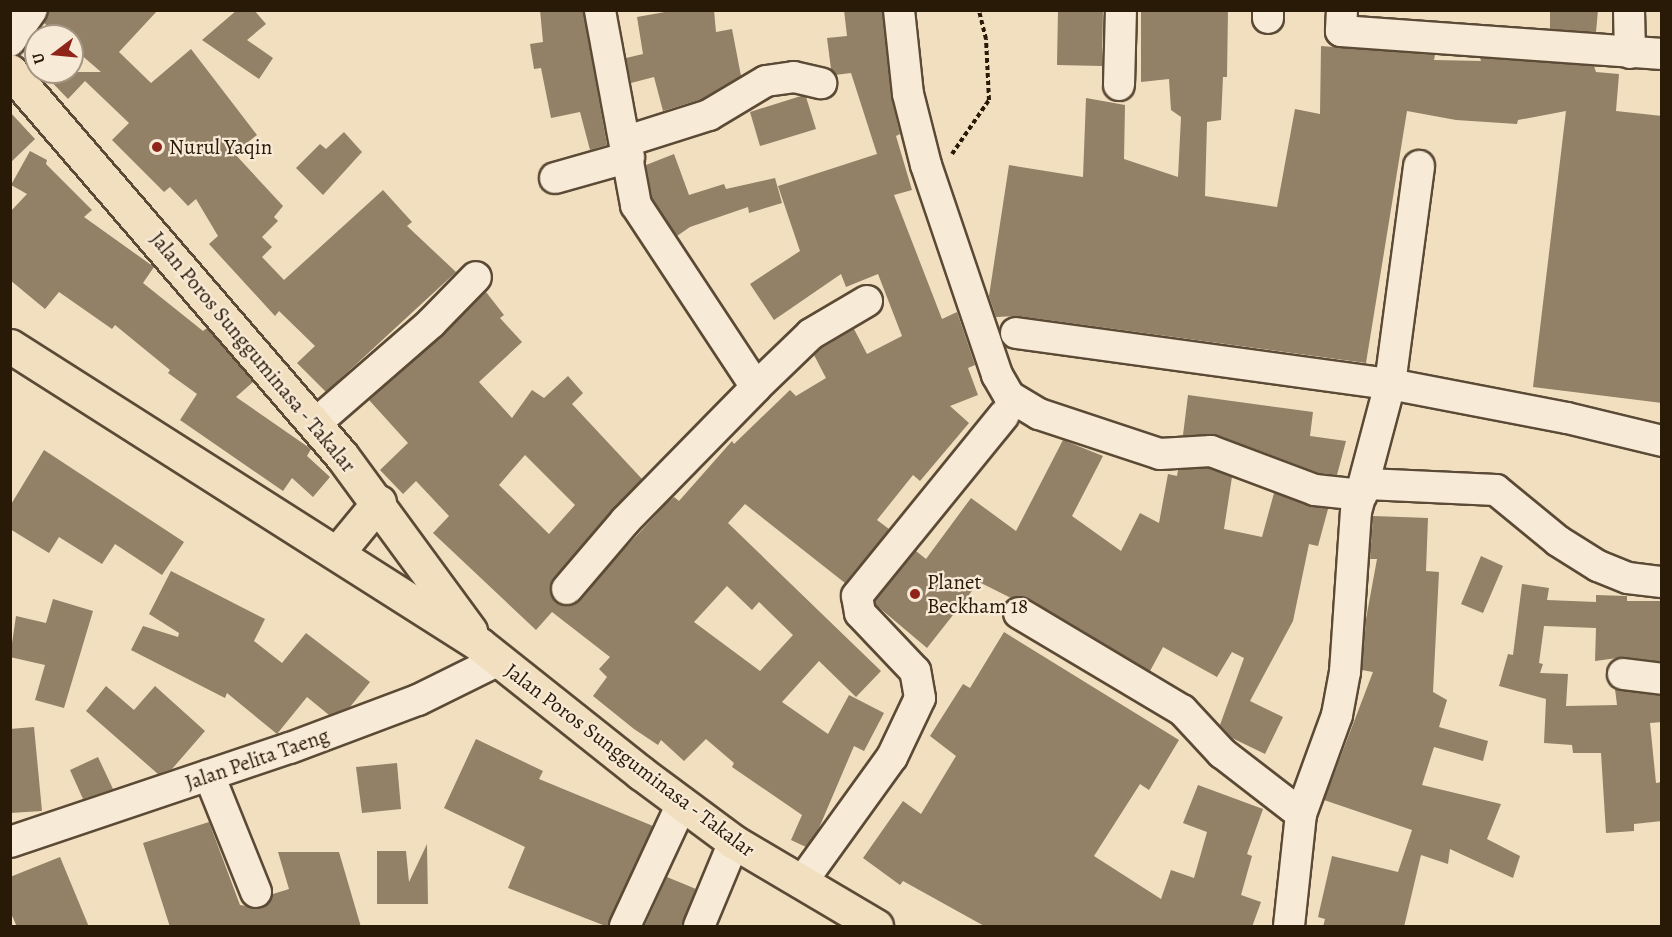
<!DOCTYPE html>
<style>
body{margin:0}
#map{position:relative;width:1672px;height:937px;overflow:hidden;background:#f2dfc0;font-family:Alegreya,serif}
div>[style]{position:absolute}
[style*='--x']{left:calc(var(--x)*1px);top:calc(var(--y)*1px);width:calc(var(--w)*1px);rotate:calc(var(--a)*1deg)}
.building>*{inset:0;background:#928067}
.path>*{height:4px;margin-top:-2px;transform-origin:0;background:repeating-linear-gradient(90deg,#291907 0 4.5px,transparent 0 7.5px)}
.roads{filter:drop-shadow(2px 0 #5b4a35) drop-shadow(-2px 0 #5b4a35) drop-shadow(0 2px #5b4a35) drop-shadow(0 -2px #5b4a35)}
.minor>*{height:30px;margin:-15px;padding:0 15px;transform-origin:15px;border-radius:15px;background:#f7ead6}
.highway>*{height:33px;margin:-16.5px;padding:0 16.5px;transform-origin:16.5px;border-radius:16.5px;background:#f2dfc0}
.dots>*{width:16px;height:16px;translate:-50% -50%;box-sizing:border-box;border:3px solid #f7ead6;border-radius:50%}
span{translate:-50% -50%;white-space:nowrap;text-align:center;line-height:1.15;-webkit-text-stroke:4.5px #f7ead6;paint-order:stroke}
.poi-label{font-size:21px;color:#291907}
.left{translate:0 -50%;text-align:left}
.street-label{font-size:21px;color:#291907}
.frame{position:absolute;inset:0;border:12px solid #291907;pointer-events:none}
.north{position:absolute;left:24px;top:24px;width:60px;height:60px;box-sizing:border-box;background:#f7ead6;border:2px solid #a59683;border-radius:50%;rotate:254deg;font-size:16px;font-weight:700;line-height:24px;text-align:center;color:#291907}
.north::after{content:'';display:block;margin:auto;width:21px;height:27px;background:#8f2418;clip-path:polygon(50% 0,100% 100%,50% 72%,0 100%)}
</style>
<div id="map">
<div class="building">
<i style="clip-path:polygon(49px 10px,158px 10px,119px 52px,151px 83px,191px 49px,257px 135px,234px 153px,283px 206px,274px 217px,278px 221px,262px 237px,272px 247px,262px 257px,284px 280px,383px 190px,412px 222px,407px 226px,456px 272px,326px 392px,297px 363px,315px 346px,279px 311px,275px 316px,209px 244px,218px 236px,196px 199px,188px 206px,170px 187px,164px 192px,112px 140px,129px 123px,85px 81px,68px 99px,42px 72px,101px 72px,72px 47px,72px 36px,59px 36px,44px 23px)"></i>
<i style="clip-path:polygon(237px 10px,254px 10px,266px 24px,247px 40px,273px 58px,259px 79px,202px 40px)"></i>
<i style="clip-path:polygon(540px 10px,583px 10px,607px 145px,590px 150px,580px 112px,551px 118px,541px 68px,534px 69px,530px 44px,543px 42px)"></i>
<i style="clip-path:polygon(676px 10px,714px 10px,716px 32px,732px 29px,741px 76px,702px 99px,663px 111px,654px 77px,631px 83px,626px 58px,643px 54px,637px 17px)"></i>
<i style="clip-path:polygon(evenodd,844px 10px,882px 10px,891px 96px,900px 134px,896px 136px,912px 190px,894px 195px,942px 319px,957px 312px,975px 365px,968px 368px,978px 395px,950px 406px,969px 423px,920px 481px,913px 475px,877px 520px,889px 529px,845px 583px,745px 504px,728px 523px,881px 671px,856px 697px,819px 661px,782px 702px,828px 734px,849px 695px,884px 713px,864px 751px,854px 746px,819px 828px,806px 847px,791px 840px,802px 815px,732px 767px,734px 763px,706px 739px,684px 761px,661px 740px,658px 745px,634px 729px,593px 696px,607px 677px,599px 669px,610px 657px,552px 612px,536px 630px,433px 533px,449px 516px,416px 481px,403px 494px,380px 470px,408px 443px,369px 400px,442px 336px,486px 292px,504px 315px,500px 318px,522px 342px,479px 382px,512px 418px,532px 390px,544px 398px,568px 376px,583px 393px,572px 404px,642px 479px,554px 578px,550px 586px,555px 602px,572px 605px,667px 503px,674px 497px,679px 501px,732px 441px,734px 444px,790px 390px,796px 396px,826px 378px,814px 355px,822px 348px,854px 329px,867px 354px,902px 336px,878px 274px,846px 287px,841px 274px,774px 320px,750px 284px,800px 251px,778px 186px,877px 154px,851px 73px,835px 75px,831px 69px,827px 38px,847px 36px,844px 10px,525px 455px,575px 505px,549px 534px,499px 485px,525px 455px,844px 10px,727px 586px,752px 610px,759px 602px,793px 635px,760px 671px,694px 622px,727px 586px)"></i>
<i style="clip-path:polygon(1058px 10px,1103px 10px,1102px 66px,1057px 65px)"></i>
<i style="clip-path:polygon(1141px 10px,1228px 10px,1227px 77px,1223px 77px,1221px 120px,1207px 122px,1205px 196px,1277px 207px,1295px 109px,1320px 114px,1321px 46px,1435px 55px,1434px 60px,1481px 61px,1480px 58px,1594px 66px,1596px 72px,1619px 74px,1616px 111px,1662px 116px,1662px 403px,1533px 387px,1566px 111px,1518px 120px,1517px 124px,1456px 120px,1407px 111px,1366px 363px,1018px 316px,996px 317px,989px 296px,1009px 165px,1083px 177px,1086px 98px,1125px 105px,1124px 159px,1178px 177px,1181px 117px,1171px 110px,1169px 79px,1141px 82px)"></i>
<i style="clip-path:polygon(1550px 10px,1598px 10px,1596px 32px,1550px 29px)"></i>
<i style="clip-path:polygon(801px 96px,806px 97px,816px 129px,760px 146px,750px 112px)"></i>
<i style="clip-path:polygon(10px 112px,35px 139px,10px 163px)"></i>
<i style="clip-path:polygon(344px 132px,362px 152px,323px 195px,296px 168px,320px 144px,326px 149px)"></i>
<i style="clip-path:polygon(30px 151px,47px 160px,46px 164px,92px 210px,84px 217px,154px 267px,143px 283px,203px 331px,207px 328px,253px 382px,236px 397px,311px 449px,307px 456px,330px 477px,313px 497px,292px 478px,283px 491px,180px 420px,197px 394px,168px 373px,170px 370px,115px 325px,112px 329px,59px 292px,45px 309px,10px 280px,10px 212px,27px 194px,11px 185px)"></i>
<i style="clip-path:polygon(674px 154px,689px 195px,724px 184px,726px 189px,775px 178px,782px 203px,749px 213px,748px 207px,690px 227px,677px 236px,652px 198px,646px 165px)"></i>
<i style="clip-path:polygon(1188px 395px,1313px 412px,1310px 436px,1346px 441px,1337px 475px,1319px 473px,1217px 435px,1183px 435px)"></i>
<i style="clip-path:polygon(1063px 440px,1103px 456px,1072px 516px,1121px 551px,1140px 513px,1159px 523px,1168px 474px,1177px 476px,1178px 470px,1208px 468px,1232px 477px,1224px 529px,1262px 537px,1274px 493px,1328px 509px,1318px 546px,1309px 544px,1293px 621px,1250px 701px,1283px 717px,1265px 754px,1232px 738px,1220px 725px,1244px 658px,1232px 652px,1217px 677px,1163px 647px,1150px 671px,1028px 598px,1011px 598px,979px 582px,927px 648px,876px 605px,875px 601px,916px 551px,926px 559px,971px 498px,1016px 531px)"></i>
<i style="clip-path:polygon(44px 450px,184px 542px,162px 575px,115px 544px,102px 564px,59px 537px,49px 553px,10px 529px,10px 506px)"></i>
<i style="clip-path:polygon(1373px 516px,1428px 518px,1426px 571px,1439px 572px,1433px 692px,1447px 700px,1439px 727px,1488px 741px,1483px 761px,1434px 747px,1422px 785px,1501px 804px,1487px 839px,1520px 856px,1513px 878px,1450px 849px,1448px 864px,1421px 855px,1404px 927px,1323px 927px,1325px 919px,1318px 917px,1332px 856px,1398px 872px,1412px 830px,1324px 800px,1373px 672px,1362px 670px,1366px 619px,1377px 559px,1370px 559px)"></i>
<i style="clip-path:polygon(1481px 556px,1503px 566px,1483px 613px,1461px 604px)"></i>
<i style="clip-path:polygon(171px 571px,265px 619px,254px 641px,282px 663px,306px 633px,370px 682px,350px 707px,329px 715px,307px 697px,277px 734px,227px 693px,225px 698px,131px 650px,143px 626px,178px 637px,179px 633px,149px 614px)"></i>
<i style="clip-path:polygon(1522px 584px,1549px 588px,1547px 600px,1596px 602px,1596px 595px,1627px 596px,1627px 601px,1662px 601px,1662px 662px,1625px 657px,1595px 661px,1596px 628px,1544px 626px,1539px 663px,1543px 664px,1540px 673px,1568px 674px,1566px 706px,1617px 705px,1615px 689px,1662px 696px,1662px 722px,1650px 723px,1656px 783px,1662px 782px,1662px 821px,1634px 824px,1634px 831px,1606px 833px,1601px 753px,1573px 753px,1572px 745px,1544px 743px,1546px 699px,1499px 686px,1508px 654px,1513px 655px)"></i>
<i style="clip-path:polygon(53px 599px,93px 611px,64px 708px,35px 700px,45px 665px,10px 657px,16px 616px,46px 623px)"></i>
<i style="clip-path:polygon(1004px 632px,1179px 740px,1149px 790px,1140px 784px,1094px 856px,1161px 899px,1171px 870px,1194px 878px,1207px 832px,1183px 823px,1198px 785px,1263px 809px,1247px 854px,1252px 856px,1241px 895px,1261px 902px,1252px 927px,986px 927px,903px 881px,900px 885px,863px 858px,903px 801px,921px 814px,956px 756px,930px 736px,963px 684px,970px 688px)"></i>
<i style="clip-path:polygon(106px 686px,134px 710px,155px 686px,205px 731px,172px 769px,158px 774px,86px 711px)"></i>
<i style="clip-path:polygon(34px 727px,42px 811px,10px 813px,10px 729px)"></i>
<i style="clip-path:polygon(476px 739px,543px 771px,539px 779px,653px 826px,608px 927px,508px 888px,525px 847px,444px 808px)"></i>
<i style="clip-path:polygon(98px 757px,113px 789px,83px 799px,70px 770px)"></i>
<i style="clip-path:polygon(397px 763px,401px 809px,362px 813px,356px 767px)"></i>
<i style="clip-path:polygon(209px 822px,240px 905px,262px 908px,273px 894px,289px 889px,278px 852px,339px 852px,361px 927px,170px 927px,143px 843px)"></i>
<i style="clip-path:polygon(427px 844px,428px 904px,377px 904px,377px 851px,406px 851px,409px 882px)"></i>
<i style="clip-path:polygon(60px 857px,89px 927px,17px 927px,10px 911px,10px 877px)"></i>
<i style="clip-path:polygon(667px 877px,696px 889px,682px 927px,644px 927px)"></i>
</div>
<div class="path">
<i style="--x:952;--y:154;--w:65;--a:-55.6"></i>
<i style="--x:989;--y:100;--w:61;--a:-92.8"></i>
<i style="--x:986;--y:39;--w:30;--a:-104"></i>
</div>
<div class="roads">
<div class="minor">
<i style="--x:899;--y:10;--w:84;--a:83.9"></i>
<i style="--x:908;--y:94;--w:73;--a:75.8"></i>
<i style="--x:926;--y:165;--w:222;--a:71.3"></i>
<i style="--x:997;--y:375;--w:24;--a:60"></i>
<i style="--x:1009;--y:396;--w:35;--a:31"></i>
<i style="--x:1039;--y:414;--w:127;--a:18.3"></i>
<i style="--x:1160;--y:454;--w:51;--a:-3.4"></i>
<i style="--x:1211;--y:451;--w:111;--a:20.6"></i>
<i style="--x:1315;--y:490;--w:47;--a:6.1"></i>
<i style="--x:1342;--y:10;--w:21;--a:93"></i>
<i style="--x:1341;--y:31;--w:322;--a:4.1"></i>
<i style="--x:1629;--y:10;--w:43;--a:88.7"></i>
<i style="--x:1268;--y:18;--w:8;--a:-90"></i>
<i style="--x:10;--y:41;--w:38;--a:-55"></i>
<i style="--x:1119;--y:85;--w:75;--a:-88.5"></i>
<i style="--x:627;--y:141;--w:86;--a:-17.6"></i>
<i style="--x:709;--y:115;--w:66;--a:-30.8"></i>
<i style="--x:766;--y:81;--w:28;--a:-8"></i>
<i style="--x:794;--y:77;--w:28;--a:13"></i>
<i style="--x:555;--y:178;--w:77;--a:-15.8"></i>
<i style="--x:1016;--y:333;--w:377;--a:7.8"></i>
<i style="--x:1390;--y:384;--w:180;--a:10.9"></i>
<i style="--x:1567;--y:418;--w:98;--a:13.6"></i>
<i style="--x:756;--y:387;--w:76;--a:-43.9"></i>
<i style="--x:811;--y:334;--w:65;--a:-30.5"></i>
<i style="--x:315;--y:424;--w:154;--a:-41"></i>
<i style="--x:431;--y:323;--w:64;--a:-45.6"></i>
<i style="--x:1367;--y:484;--w:129;--a:2.7"></i>
<i style="--x:1496;--y:490;--w:80;--a:39.4"></i>
<i style="--x:1558;--y:541;--w:47;--a:32"></i>
<i style="--x:1598;--y:566;--w:32;--a:22"></i>
<i style="--x:1628;--y:578;--w:34;--a:7"></i>
<i style="--x:567;--y:589;--w:89;--a:-49.5"></i>
<i style="--x:625;--y:521;--w:187;--a:-45.6"></i>
<i style="--x:756;--y:387;--w:218;--a:-123.4"></i>
<i style="--x:636;--y:205;--w:198;--a:-100.5"></i>
<i style="--x:1019;--y:613;--w:190;--a:30.8"></i>
<i style="--x:1182;--y:710;--w:59;--a:47.1"></i>
<i style="--x:1222;--y:753;--w:100;--a:37.7"></i>
<i style="--x:1623;--y:674;--w:39;--a:7"></i>
<i style="--x:209;--y:775;--w:126;--a:68.1"></i>
<i style="--x:10;--y:842;--w:295;--a:-18.6"></i>
<i style="--x:290;--y:748;--w:137;--a:-20.6"></i>
<i style="--x:418;--y:700;--w:88;--a:-26.3"></i>
<i style="--x:801;--y:883;--w:155;--a:-54.2"></i>
<i style="--x:892;--y:757;--w:65;--a:-64.6"></i>
<i style="--x:920;--y:698;--w:27;--a:-100"></i>
<i style="--x:915;--y:671;--w:80;--a:-133.5"></i>
<i style="--x:860;--y:613;--w:17;--a:-100"></i>
<i style="--x:857;--y:596;--w:233;--a:-50.9"></i>
<i style="--x:625;--y:926;--w:135;--a:-65"></i>
<i style="--x:699;--y:926;--w:91;--a:-67.4"></i>
<i style="--x:1289;--y:926;--w:113;--a:-83.9"></i>
<i style="--x:1301;--y:814;--w:105;--a:-70"></i>
<i style="--x:1337;--y:715;--w:44;--a:-79.5"></i>
<i style="--x:1345;--y:672;--w:160;--a:-86.1"></i>
<i style="--x:1356;--y:512;--w:132;--a:-75.1"></i>
<i style="--x:1390;--y:384;--w:220;--a:-82.4"></i>
</div>
<div class="highway">
<i style="--x:10;--y:71;--w:508;--a:49.23"></i>
<i style="--x:342;--y:456;--w:217;--a:53.8"></i>
<i style="--x:10;--y:346;--w:557;--a:32.46"></i>
<i style="--x:480;--y:645;--w:206;--a:38.5"></i>
<i style="--x:641;--y:773;--w:116;--a:36.6"></i>
<i style="--x:734;--y:842;--w:165;--a:30.6"></i>
<i style="--x:337;--y:553;--w:66;--a:-50.5"></i>
</div>
</div>
<div class="dots">
<i style="left:157px;top:147px;background:#8f2418"></i>
<i style="left:915px;top:594px;background:#8f2418"></i>
</div>
<div class="poi-label">
<span class="left" style="left:169px;top:147px">Nurul Yaqin</span>
<span class="left" style="left:927px;top:594px">Planet<br>Beckham 18</span>
</div>
<div class="street-label">
<span style="left:253px;top:352px;rotate:50deg">Jalan Poros Sungguminasa - Takalar</span>
<span style="left:257px;top:759px;rotate:-19deg">Jalan Pelita Taeng</span>
<span style="left:630px;top:760px;rotate:37deg">Jalan Poros Sungguminasa - Takalar</span>
</div>
<div class="frame"></div>
<div class="north">U</div>
</div>
